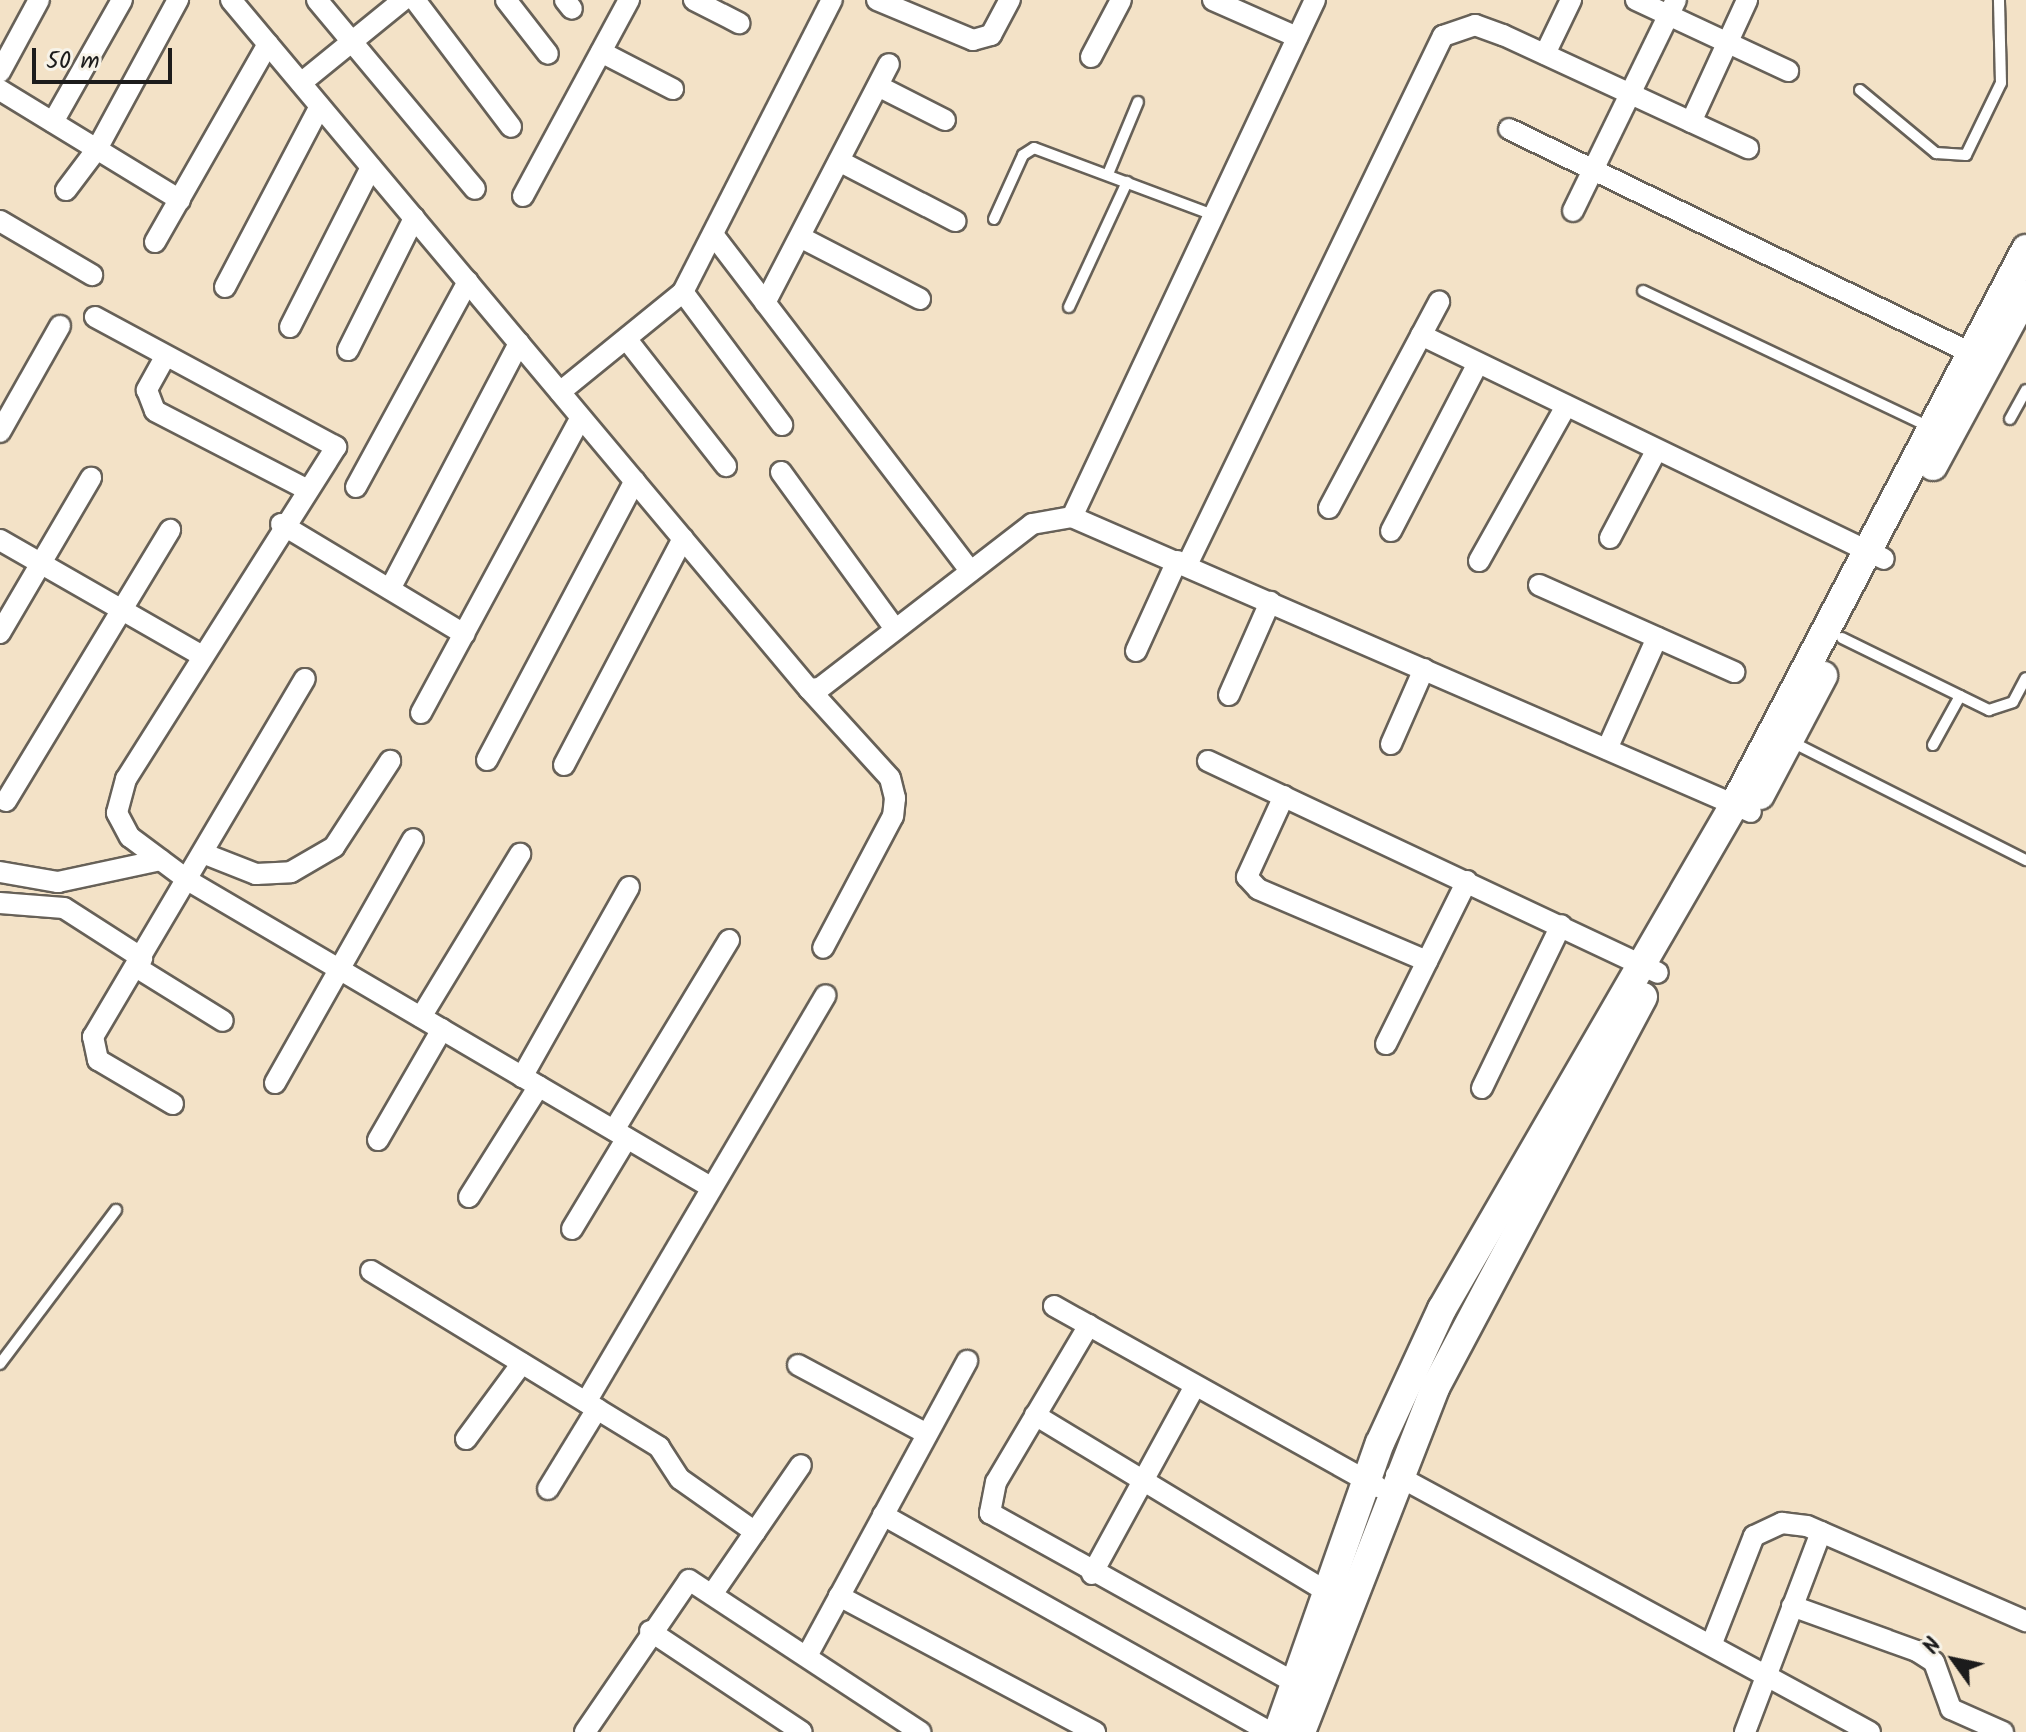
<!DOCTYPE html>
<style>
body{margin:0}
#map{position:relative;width:2026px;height:1732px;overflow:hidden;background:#f3e2c7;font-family:Kalam,sans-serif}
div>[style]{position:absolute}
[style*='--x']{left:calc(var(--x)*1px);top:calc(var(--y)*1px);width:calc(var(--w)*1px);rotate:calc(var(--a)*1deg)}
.roads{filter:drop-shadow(2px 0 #676158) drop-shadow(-2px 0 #676158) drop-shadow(0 2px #676158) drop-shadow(0 -2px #676158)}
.lane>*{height:10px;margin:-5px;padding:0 5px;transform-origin:5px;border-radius:5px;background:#fff}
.street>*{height:20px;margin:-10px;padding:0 10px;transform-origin:10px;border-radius:10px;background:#fff}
.secondary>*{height:28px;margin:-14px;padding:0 14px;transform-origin:14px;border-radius:14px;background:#fff}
span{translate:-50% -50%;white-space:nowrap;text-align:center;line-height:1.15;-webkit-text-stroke:6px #f7f3e8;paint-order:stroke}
.north{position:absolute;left:1914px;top:1620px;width:80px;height:80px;-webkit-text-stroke:6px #f7f3e8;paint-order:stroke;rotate:303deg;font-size:22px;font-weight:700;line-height:32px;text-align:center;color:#1c1c1c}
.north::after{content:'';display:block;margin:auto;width:28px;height:36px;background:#1c1c1c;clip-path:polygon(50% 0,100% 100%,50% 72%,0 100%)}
.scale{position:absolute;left:32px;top:48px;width:140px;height:36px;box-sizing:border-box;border:4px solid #1c1c1c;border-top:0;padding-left:10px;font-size:24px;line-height:28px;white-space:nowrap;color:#1c1c1c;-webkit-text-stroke:6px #f7f3e8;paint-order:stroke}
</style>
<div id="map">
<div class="roads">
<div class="lane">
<i style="--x:1860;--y:90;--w:99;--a:39.7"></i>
<i style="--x:1936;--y:153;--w:30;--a:4"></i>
<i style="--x:1966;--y:155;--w:80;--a:-64.1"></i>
<i style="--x:2001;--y:83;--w:83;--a:-91.4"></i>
<i style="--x:1108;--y:174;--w:78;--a:-67.4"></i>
<i style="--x:994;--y:219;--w:70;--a:-65.6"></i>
<i style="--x:1023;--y:155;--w:13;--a:-32"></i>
<i style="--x:1034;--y:148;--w:191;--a:20.5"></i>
<i style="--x:1643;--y:291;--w:318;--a:25.4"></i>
<i style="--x:1069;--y:307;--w:138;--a:-65.1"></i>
<i style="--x:2010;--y:419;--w:33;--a:-61"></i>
<i style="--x:1842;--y:638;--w:164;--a:26.1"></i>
<i style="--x:1989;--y:710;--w:25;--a:-18"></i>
<i style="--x:2013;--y:702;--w:27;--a:-62"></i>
<i style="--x:1792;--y:742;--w:262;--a:26.8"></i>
<i style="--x:1933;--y:745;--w:56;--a:-61.1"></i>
<i style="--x:0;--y:1364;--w:193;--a:-53"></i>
</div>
<div class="street">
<i style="--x:231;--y:0;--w:899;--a:50.01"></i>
<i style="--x:809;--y:689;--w:11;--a:-5"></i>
<i style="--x:820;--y:688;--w:268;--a:-37.7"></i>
<i style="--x:1032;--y:524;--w:41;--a:-9.9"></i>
<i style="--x:1072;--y:517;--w:740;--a:23.48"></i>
<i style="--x:317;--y:0;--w:246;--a:50.1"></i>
<i style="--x:415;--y:0;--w:159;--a:52.9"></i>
<i style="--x:506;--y:0;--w:68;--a:52.1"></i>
<i style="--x:565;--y:0;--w:11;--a:52"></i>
<i style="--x:694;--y:0;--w:51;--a:27.1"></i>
<i style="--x:877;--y:0;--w:104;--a:22.6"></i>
<i style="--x:973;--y:40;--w:19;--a:-16"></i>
<i style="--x:991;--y:35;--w:40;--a:-62"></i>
<i style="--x:1213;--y:0;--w:92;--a:23.8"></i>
<i style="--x:1636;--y:0;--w:168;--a:25"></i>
<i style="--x:601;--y:52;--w:81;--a:27.2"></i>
<i style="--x:1545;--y:54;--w:60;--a:-64.3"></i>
<i style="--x:1091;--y:57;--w:64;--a:-62.2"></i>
<i style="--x:0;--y:72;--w:82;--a:-61.6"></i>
<i style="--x:301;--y:83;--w:132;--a:-39.1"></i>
<i style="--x:878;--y:86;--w:75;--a:26.9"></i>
<i style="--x:0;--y:90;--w:211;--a:31.4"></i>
<i style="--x:53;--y:122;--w:140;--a:-60.5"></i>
<i style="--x:1691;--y:122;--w:134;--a:-65.3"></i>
<i style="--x:1509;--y:129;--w:513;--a:25.87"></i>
<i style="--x:839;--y:161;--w:131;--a:27.3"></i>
<i style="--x:66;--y:190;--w:51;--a:-52.9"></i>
<i style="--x:97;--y:149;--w:170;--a:-61.5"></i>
<i style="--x:523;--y:196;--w:223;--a:-61.6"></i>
<i style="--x:1573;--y:211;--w:235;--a:-64"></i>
<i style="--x:0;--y:221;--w:107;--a:30.4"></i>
<i style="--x:715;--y:237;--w:420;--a:52.6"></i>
<i style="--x:800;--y:237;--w:135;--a:27.3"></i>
<i style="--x:155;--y:242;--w:228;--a:-60.3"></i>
<i style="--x:225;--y:287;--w:204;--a:-62.3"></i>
<i style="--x:683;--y:292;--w:166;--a:53.3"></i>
<i style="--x:765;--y:303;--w:269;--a:-62.6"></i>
<i style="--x:95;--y:317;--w:274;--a:28.3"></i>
<i style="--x:336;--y:447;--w:393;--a:122.3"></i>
<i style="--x:126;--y:779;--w:35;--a:105"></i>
<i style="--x:117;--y:813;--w:27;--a:62"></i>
<i style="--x:130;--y:837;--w:74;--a:36.7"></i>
<i style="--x:189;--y:881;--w:606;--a:30.41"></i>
<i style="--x:290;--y:327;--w:179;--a:-63.1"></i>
<i style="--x:1421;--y:335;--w:514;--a:25.82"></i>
<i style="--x:628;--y:341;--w:159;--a:51.9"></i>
<i style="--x:348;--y:350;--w:148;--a:-63.4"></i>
<i style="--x:165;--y:357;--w:38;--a:119"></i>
<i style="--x:147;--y:390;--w:22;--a:69"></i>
<i style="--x:155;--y:411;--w:168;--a:27.3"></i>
<i style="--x:560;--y:392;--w:159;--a:-39.1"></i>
<i style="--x:683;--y:292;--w:328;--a:-63"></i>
<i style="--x:0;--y:432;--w:122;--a:-60.5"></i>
<i style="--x:781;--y:472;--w:194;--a:54"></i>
<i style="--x:356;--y:487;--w:234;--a:-61.4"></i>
<i style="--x:1329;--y:508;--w:234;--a:-61.9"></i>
<i style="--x:1072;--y:517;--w:571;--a:-64.83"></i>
<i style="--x:281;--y:524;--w:214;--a:31"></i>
<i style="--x:1391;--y:531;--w:189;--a:-62.6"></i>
<i style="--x:1610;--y:538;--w:98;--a:-62.1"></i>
<i style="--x:0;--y:540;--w:229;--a:29.8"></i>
<i style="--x:1479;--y:561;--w:178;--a:-60.7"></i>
<i style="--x:1187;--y:565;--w:588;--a:-64.18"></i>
<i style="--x:1443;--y:36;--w:34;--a:-19"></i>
<i style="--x:1475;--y:25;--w:30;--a:20"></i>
<i style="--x:1503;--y:35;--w:270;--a:24.8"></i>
<i style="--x:1539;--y:585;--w:214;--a:24"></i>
<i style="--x:390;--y:589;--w:278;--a:-62.3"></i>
<i style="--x:0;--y:633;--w:180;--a:-59.6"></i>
<i style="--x:1136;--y:651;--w:99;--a:-65.5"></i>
<i style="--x:809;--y:689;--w:120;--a:47.7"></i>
<i style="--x:890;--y:778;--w:21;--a:76"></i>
<i style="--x:895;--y:798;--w:18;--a:96"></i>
<i style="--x:893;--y:816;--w:149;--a:117.9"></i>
<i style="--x:1229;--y:695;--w:102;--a:-66.2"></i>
<i style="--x:421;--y:713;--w:336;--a:-61.6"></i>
<i style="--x:1391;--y:744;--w:82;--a:-66.3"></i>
<i style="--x:1607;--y:749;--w:122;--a:-65.8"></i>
<i style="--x:487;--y:760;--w:316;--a:-62.1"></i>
<i style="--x:1208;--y:761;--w:497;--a:25.2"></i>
<i style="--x:564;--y:765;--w:256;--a:-62.3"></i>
<i style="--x:1284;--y:796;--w:89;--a:114.6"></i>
<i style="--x:1247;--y:877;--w:16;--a:47"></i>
<i style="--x:1258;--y:889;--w:184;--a:23.1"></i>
<i style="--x:6;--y:801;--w:317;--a:-58.8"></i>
<i style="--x:205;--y:854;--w:55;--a:21.4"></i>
<i style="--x:256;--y:874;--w:35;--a:-3"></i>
<i style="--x:291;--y:872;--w:50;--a:-30.2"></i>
<i style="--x:334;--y:847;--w:103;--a:-56.9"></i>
<i style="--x:0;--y:872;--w:59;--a:9.8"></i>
<i style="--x:58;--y:882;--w:105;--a:-12.1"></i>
<i style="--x:0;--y:903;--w:64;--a:4.5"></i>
<i style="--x:64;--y:908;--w:93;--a:32.7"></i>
<i style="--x:136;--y:967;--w:102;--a:31.8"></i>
<i style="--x:421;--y:1017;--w:191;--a:-58.7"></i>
<i style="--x:1386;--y:1044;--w:182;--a:-63.6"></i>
<i style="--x:522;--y:1077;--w:218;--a:-60.6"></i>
<i style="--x:275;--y:1083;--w:280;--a:-60.5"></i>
<i style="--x:1482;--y:1088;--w:181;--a:-64.1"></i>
<i style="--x:173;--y:1104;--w:87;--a:-149.6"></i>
<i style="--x:98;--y:1060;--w:24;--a:-102"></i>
<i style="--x:93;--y:1037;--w:416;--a:-59.4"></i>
<i style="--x:614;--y:1130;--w:222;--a:-58.8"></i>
<i style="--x:378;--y:1140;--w:128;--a:-60"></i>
<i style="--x:469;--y:1197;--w:131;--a:-57.8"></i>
<i style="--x:572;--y:1229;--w:106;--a:-58.9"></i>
<i style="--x:371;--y:1271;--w:338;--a:31.4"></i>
<i style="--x:659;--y:1447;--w:38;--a:57"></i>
<i style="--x:680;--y:1479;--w:92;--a:35.2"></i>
<i style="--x:1054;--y:1306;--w:371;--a:29.2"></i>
<i style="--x:1089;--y:1325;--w:182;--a:120.6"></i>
<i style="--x:996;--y:1482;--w:32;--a:101"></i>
<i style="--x:990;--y:1513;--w:351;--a:29.1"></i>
<i style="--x:798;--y:1365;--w:146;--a:28.1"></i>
<i style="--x:586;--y:1402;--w:472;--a:-59.5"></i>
<i style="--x:1035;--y:1415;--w:346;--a:31.2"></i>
<i style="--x:466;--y:1439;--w:94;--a:-53.6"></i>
<i style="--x:1396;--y:1475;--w:539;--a:28.47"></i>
<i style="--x:548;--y:1489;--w:94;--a:-58.5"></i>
<i style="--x:883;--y:1515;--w:443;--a:29.3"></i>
<i style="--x:1092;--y:1574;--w:214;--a:-61.3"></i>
<i style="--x:713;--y:1593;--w:155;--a:-55.5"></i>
<i style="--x:839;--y:1596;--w:290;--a:28"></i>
<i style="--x:1792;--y:1606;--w:133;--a:19.8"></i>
<i style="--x:1917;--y:1651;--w:20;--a:33"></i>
<i style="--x:1934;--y:1662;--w:50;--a:70.1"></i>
<i style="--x:1951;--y:1709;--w:57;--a:23.9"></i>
<i style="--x:650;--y:1631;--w:182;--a:33.6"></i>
<i style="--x:1712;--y:1643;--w:115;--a:-68.6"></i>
<i style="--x:1754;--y:1536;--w:31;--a:-25"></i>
<i style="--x:1782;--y:1523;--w:25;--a:7"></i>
<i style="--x:1807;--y:1526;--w:239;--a:23.5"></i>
<i style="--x:807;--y:1656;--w:336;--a:-61.5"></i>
<i style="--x:585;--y:1732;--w:184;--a:-55.6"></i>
<i style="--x:689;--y:1580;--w:277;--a:33.3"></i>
<i style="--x:1745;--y:1732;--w:214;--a:-69.2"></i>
</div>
<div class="secondary">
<i style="--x:1933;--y:466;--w:196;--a:-61.6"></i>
<i style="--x:1760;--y:795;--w:135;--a:-62.1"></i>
<i style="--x:1278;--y:1732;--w:306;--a:-70.6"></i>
<i style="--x:1380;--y:1443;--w:148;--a:-65.2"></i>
<i style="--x:1442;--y:1309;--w:582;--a:-59.91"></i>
<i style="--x:1734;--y:805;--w:628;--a:-62.29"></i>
<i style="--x:1301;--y:1732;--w:369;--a:-68.7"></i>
<i style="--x:1435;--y:1388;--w:443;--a:-62"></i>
</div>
</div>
<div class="north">N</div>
<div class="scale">50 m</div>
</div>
